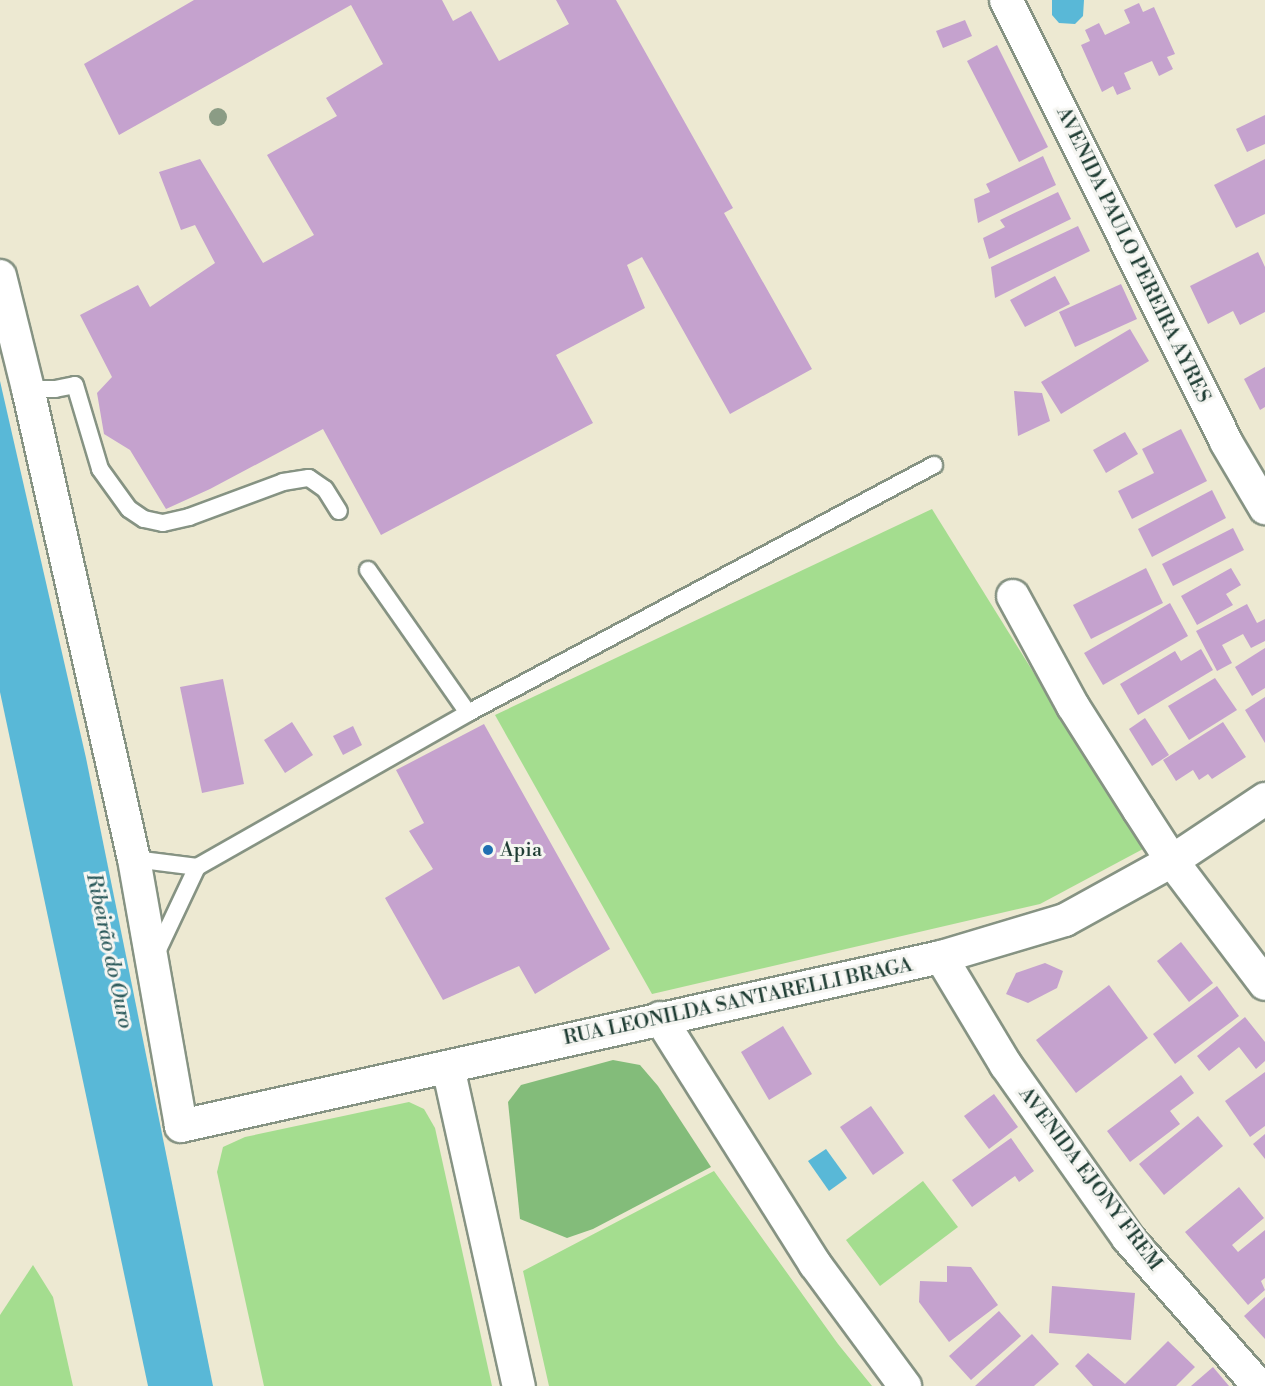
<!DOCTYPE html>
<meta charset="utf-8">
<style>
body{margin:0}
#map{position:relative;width:1265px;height:1386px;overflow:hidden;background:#ede9d2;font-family:"Libre Bodoni",serif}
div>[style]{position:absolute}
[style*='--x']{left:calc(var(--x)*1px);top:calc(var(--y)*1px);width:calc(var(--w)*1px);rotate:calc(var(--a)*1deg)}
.green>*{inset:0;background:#a4dd8f}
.forest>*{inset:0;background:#83bc7a}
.water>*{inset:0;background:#59b8d7}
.building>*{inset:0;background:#c5a2ce}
.roads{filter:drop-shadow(2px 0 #869383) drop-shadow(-2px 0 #869383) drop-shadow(0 2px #869383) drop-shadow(0 -2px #869383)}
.service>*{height:16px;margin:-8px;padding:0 8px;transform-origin:8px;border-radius:8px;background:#fff}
.minor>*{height:32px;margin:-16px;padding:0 16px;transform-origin:16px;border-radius:16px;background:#fff}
.trees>*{width:18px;height:18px;margin:-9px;border-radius:50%;background:#8b9c85}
.dots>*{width:16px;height:16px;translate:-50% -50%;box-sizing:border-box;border:3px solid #f6f6f2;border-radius:50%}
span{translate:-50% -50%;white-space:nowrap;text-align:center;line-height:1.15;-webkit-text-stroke:6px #f6f6f2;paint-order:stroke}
.street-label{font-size:20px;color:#1f3d34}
.poi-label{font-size:20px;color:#1f3d34}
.left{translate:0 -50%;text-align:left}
.water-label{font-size:21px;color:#2e5c5d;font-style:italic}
</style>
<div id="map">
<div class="green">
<i style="clip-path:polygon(932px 509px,1143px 849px,1040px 904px,652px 994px,495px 715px)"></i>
<i style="clip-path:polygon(409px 1102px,424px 1109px,435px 1128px,492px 1386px,264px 1386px,217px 1172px,223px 1147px,245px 1137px)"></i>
<i style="clip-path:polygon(714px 1171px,838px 1344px,872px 1386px,549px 1386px,523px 1271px)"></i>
<i style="clip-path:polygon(923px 1181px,958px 1227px,880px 1286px,846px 1240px)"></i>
<i style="clip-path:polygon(33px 1265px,53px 1297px,73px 1386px,0 1386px,0 1315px)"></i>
</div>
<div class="forest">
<i style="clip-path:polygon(613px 1060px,640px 1065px,658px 1086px,711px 1167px,593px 1229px,567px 1238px,520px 1219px,508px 1102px,521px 1085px)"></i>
</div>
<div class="water">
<i style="clip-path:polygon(1052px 0,1084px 0,1083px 16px,1075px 24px,1059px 23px,1052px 15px)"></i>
<i style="clip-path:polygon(0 381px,86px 758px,213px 1386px,148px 1386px,0 692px)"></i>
<i style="clip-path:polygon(826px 1149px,847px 1178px,829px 1191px,808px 1161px)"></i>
</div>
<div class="building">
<i style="clip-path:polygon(194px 0,442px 0,453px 21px,471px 11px,499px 61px,569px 24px,556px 0,616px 0,733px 208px,724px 213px,812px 369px,730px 414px,642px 257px,627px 265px,645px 308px,556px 355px,593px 423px,381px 535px,323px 429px,210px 489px,166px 509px,130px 450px,104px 434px,97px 393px,112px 377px,80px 315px,138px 285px,150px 307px,215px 263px,195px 225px,181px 230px,159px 172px,200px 159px,263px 263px,314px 235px,267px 155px,337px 116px,326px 98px,383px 64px,351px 5px,119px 135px,84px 64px)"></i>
<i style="clip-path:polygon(1139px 3px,1143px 12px,1154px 7px,1175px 54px,1167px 57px,1173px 69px,1159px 76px,1152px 61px,1124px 73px,1131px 89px,1117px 95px,1113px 86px,1102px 92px,1081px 45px,1090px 41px,1085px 30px,1099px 23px,1105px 35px,1130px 23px,1124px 10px)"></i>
<i style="clip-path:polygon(965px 20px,972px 36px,943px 48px,936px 31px)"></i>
<i style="clip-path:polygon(997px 45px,1048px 147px,1019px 162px,967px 61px)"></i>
<i style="clip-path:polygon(1265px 115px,1265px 144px,1247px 152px,1236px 129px)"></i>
<i style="clip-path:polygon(1043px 156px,1056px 185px,978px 223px,974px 199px,990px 192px,986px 184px)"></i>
<i style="clip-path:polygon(1265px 159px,1265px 214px,1236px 228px,1214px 185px)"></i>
<i style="clip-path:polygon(1058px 192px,1071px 219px,989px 259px,983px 238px,1005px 227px,1000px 220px)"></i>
<i style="clip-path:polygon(1078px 226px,1090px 251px,995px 298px,991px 267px)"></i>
<i style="clip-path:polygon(1258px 252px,1265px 267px,1265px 312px,1240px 325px,1233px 311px,1208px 324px,1190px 286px)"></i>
<i style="clip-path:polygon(1055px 276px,1070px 304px,1025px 327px,1010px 300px)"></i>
<i style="clip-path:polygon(1121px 284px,1137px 319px,1075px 347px,1059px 312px)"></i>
<i style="clip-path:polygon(1130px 329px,1149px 361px,1061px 414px,1041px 382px)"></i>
<i style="clip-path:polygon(1265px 367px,1265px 407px,1260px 410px,1244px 379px)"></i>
<i style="clip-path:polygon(1014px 391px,1042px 393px,1050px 421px,1018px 436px)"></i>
<i style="clip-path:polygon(1181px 429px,1207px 481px,1132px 519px,1118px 491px,1154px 473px,1142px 449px)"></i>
<i style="clip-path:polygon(1125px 432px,1138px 454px,1106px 473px,1093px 450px)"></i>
<i style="clip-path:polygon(1212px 490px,1226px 518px,1152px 557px,1138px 529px)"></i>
<i style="clip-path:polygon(1233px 528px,1244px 550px,1173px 586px,1162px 564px)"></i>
<i style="clip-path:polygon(1146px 568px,1163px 603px,1091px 639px,1073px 605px)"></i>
<i style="clip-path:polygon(1231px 568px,1241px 585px,1226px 594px,1233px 605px,1197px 625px,1181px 596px)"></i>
<i style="clip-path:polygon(1170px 603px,1188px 636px,1103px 685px,1084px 653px)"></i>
<i style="clip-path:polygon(1247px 604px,1257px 623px,1265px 619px,1265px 641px,1251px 648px,1243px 634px,1222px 645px,1232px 663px,1217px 671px,1196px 631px)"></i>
<i style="clip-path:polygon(1265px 648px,1265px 688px,1252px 696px,1235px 667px)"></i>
<i style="clip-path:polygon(1201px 649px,1213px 670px,1138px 715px,1120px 684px,1175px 651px,1181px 661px)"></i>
<i style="clip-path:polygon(1215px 678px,1237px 710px,1189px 740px,1168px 706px)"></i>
<i style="clip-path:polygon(223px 679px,244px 784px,202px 793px,180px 687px)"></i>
<i style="clip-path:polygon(1265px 697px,1265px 743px,1245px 710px)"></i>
<i style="clip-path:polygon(1145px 718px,1169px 755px,1152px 766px,1129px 729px)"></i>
<i style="clip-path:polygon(292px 722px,313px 755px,285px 773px,264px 740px)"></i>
<i style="clip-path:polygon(1223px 722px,1246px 757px,1212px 779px,1208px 774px,1199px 780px,1193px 770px,1176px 781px,1163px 760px)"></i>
<i style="clip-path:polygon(484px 724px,610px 949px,535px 994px,519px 966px,443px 1000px,385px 898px,433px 869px,409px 831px,424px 823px,396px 770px)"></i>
<i style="clip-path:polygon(353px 726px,362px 745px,343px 755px,333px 736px)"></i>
<i style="clip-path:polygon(1181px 942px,1213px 983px,1189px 1002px,1157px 961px)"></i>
<i style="clip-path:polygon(1045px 963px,1063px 971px,1057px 988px,1028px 1003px,1006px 994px,1016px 973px)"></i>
<i style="clip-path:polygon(1109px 985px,1148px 1038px,1076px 1093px,1036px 1040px)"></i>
<i style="clip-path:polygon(1217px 986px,1239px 1016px,1175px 1064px,1153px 1034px)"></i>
<i style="clip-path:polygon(1245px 1017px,1265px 1042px,1265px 1061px,1256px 1069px,1239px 1047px,1209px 1071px,1197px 1056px)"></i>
<i style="clip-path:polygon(783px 1026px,812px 1074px,769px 1100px,741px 1052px)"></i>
<i style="clip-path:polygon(1265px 1072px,1265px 1126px,1250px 1137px,1225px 1101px)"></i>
<i style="clip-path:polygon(1181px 1075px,1194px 1093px,1170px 1111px,1180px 1124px,1130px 1162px,1107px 1131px)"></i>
<i style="clip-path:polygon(994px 1094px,1018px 1127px,989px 1149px,964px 1116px)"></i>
<i style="clip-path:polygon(871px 1106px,904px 1153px,873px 1175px,840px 1127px)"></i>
<i style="clip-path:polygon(1198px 1116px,1223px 1146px,1164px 1195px,1139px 1164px)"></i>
<i style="clip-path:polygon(1265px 1134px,1265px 1159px,1253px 1144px)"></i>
<i style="clip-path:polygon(1011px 1138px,1034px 1171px,1019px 1182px,1015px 1176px,972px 1207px,952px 1180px)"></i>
<i style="clip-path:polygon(1239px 1187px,1264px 1218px,1232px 1245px,1238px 1252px,1265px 1230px,1265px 1278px,1261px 1281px,1265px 1290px,1248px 1305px,1185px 1232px)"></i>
<i style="clip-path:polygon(947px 1266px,971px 1267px,998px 1305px,949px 1342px,919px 1302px,920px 1281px,947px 1282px)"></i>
<i style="clip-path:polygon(1052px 1286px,1135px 1293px,1131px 1340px,1049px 1333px)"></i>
<i style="clip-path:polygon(1265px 1297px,1265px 1339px,1244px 1316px)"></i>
<i style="clip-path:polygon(999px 1311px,1021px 1336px,971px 1380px,949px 1356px)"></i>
<i style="clip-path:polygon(1032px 1334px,1059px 1364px,1034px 1386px,975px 1386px)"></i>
<i style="clip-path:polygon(1168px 1341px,1195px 1367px,1176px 1386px,1093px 1386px,1075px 1366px,1088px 1353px,1125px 1384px)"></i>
<i style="clip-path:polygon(1213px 1367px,1229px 1386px,1191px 1386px)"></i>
</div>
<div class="roads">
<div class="service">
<i style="--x:28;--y:389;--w:27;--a:0"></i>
<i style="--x:55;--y:389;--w:20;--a:-11"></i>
<i style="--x:75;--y:385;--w:88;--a:73.4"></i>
<i style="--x:100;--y:469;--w:49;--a:54.1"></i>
<i style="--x:129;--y:509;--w:18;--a:34"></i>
<i style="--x:144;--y:519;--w:19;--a:12"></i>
<i style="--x:163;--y:523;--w:27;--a:-13"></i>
<i style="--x:189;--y:517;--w:100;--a:-20.4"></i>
<i style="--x:283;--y:482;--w:26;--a:-9"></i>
<i style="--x:309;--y:478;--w:19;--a:35"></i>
<i style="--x:325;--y:489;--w:26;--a:58"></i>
<i style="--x:368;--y:570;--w:174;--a:55"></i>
<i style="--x:134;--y:859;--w:64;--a:7.2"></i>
<i style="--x:155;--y:956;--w:98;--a:-64.7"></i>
<i style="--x:197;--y:867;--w:312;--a:-29.6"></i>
<i style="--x:468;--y:713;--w:528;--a:-28.02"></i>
</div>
<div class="minor">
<i style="--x:1006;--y:0;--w:494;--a:63.5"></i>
<i style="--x:1226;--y:442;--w:77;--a:59.4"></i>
<i style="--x:0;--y:276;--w:116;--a:76.1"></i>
<i style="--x:28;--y:389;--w:482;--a:77.3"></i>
<i style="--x:134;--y:859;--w:271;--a:80"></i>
<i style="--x:181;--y:1126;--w:779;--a:-12.54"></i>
<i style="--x:941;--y:957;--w:129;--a:-16.6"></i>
<i style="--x:1065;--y:920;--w:122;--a:-28.9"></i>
<i style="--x:1172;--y:861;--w:112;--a:-33.7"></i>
<i style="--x:1013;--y:596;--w:125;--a:61.4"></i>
<i style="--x:1073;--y:706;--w:123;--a:57.6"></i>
<i style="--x:1139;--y:810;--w:61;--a:57.1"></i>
<i style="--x:1172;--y:861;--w:154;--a:52.9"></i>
<i style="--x:941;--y:957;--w:126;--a:59"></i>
<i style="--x:1006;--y:1065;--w:212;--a:54.8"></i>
<i style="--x:1128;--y:1238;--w:198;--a:48.5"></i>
<i style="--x:660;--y:1018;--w:291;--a:57.8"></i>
<i style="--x:815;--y:1264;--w:152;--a:53.6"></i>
<i style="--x:448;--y:1067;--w:327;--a:77.5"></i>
</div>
</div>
<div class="trees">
<i style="left:218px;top:117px"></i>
</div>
<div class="dots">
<i style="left:488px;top:850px;background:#1f6fb2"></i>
</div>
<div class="street-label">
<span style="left:1133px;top:255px;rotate:64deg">AVENIDA PAULO PEREIRA AYRES</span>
<span style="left:738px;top:1002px;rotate:-12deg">RUA LEONILDA SANTARELLI BRAGA</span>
<span style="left:1090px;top:1179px;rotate:53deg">AVENIDA EJONY FREM</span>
</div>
<div class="poi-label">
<span class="left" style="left:500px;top:850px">Apia</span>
</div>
<div class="water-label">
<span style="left:109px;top:951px;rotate:78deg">Ribeirão do Ouro</span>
</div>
</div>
